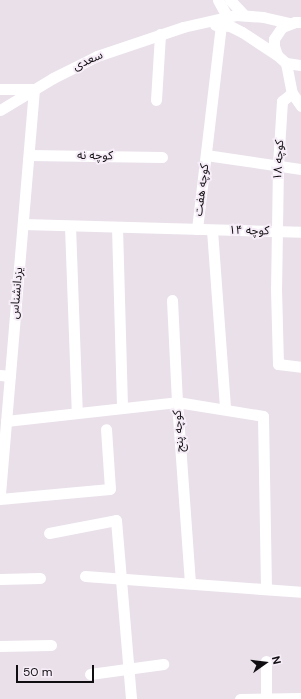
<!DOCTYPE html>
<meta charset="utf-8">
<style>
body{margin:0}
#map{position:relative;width:301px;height:699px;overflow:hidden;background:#e9e0ea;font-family:"DM Sans","Noto Sans Arabic",sans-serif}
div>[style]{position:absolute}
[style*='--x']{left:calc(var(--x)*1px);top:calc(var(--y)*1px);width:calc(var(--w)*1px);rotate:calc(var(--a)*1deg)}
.minor>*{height:11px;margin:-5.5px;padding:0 5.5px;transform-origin:5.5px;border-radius:5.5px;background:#fff}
span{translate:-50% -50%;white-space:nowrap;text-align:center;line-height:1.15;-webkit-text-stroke:4px #f6edf8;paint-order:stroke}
.street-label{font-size:12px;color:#110e11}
.north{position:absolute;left:245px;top:643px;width:40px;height:40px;-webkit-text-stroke:3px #f6edf8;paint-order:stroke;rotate:76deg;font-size:11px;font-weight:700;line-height:16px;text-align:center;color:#110e11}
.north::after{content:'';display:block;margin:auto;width:14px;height:18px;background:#110e11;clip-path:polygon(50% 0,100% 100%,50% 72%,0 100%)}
.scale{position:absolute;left:16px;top:665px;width:78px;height:18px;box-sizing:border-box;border:2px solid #110e11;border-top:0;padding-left:5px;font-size:12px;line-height:14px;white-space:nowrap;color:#110e11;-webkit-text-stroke:3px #f6edf8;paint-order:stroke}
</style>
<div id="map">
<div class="minor">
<i style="--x:218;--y:0;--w:18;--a:61"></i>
<i style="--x:230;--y:0;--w:21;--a:47"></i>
<i style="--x:301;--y:22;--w:6;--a:180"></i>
<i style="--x:295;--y:22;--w:14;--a:159"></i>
<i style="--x:282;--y:27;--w:14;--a:124"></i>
<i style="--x:274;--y:39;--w:7;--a:90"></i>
<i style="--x:274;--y:46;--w:9;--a:72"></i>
<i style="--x:277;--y:55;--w:12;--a:42"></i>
<i style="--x:286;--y:63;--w:15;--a:8"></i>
<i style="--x:215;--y:25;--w:15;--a:4"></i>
<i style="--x:230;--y:26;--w:13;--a:27"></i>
<i style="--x:242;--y:32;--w:42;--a:33.3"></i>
<i style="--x:286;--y:63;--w:31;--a:79"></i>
<i style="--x:292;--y:93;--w:16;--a:55"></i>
<i style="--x:0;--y:89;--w:34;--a:0"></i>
<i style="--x:34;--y:89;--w:408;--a:94.8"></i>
<i style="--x:292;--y:93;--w:13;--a:141"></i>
<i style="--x:282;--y:101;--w:64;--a:93.6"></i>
<i style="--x:278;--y:165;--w:123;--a:90.9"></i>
<i style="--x:276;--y:288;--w:76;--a:88.5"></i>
<i style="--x:278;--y:364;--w:23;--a:7"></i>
<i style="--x:156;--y:100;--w:66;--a:-86.5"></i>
<i style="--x:0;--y:110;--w:62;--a:-31.1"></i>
<i style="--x:53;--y:78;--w:49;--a:-26.6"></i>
<i style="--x:97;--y:56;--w:91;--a:-18.6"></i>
<i style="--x:183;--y:27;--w:54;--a:-12.8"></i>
<i style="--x:236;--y:15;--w:27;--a:4"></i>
<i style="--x:263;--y:17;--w:26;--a:13"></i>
<i style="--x:29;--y:155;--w:133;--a:0.9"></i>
<i style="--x:206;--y:155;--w:96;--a:8.4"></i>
<i style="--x:23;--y:224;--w:278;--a:1.6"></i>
<i style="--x:70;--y:226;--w:187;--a:87.9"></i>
<i style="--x:117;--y:227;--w:181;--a:88.4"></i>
<i style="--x:197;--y:229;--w:204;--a:-83.3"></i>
<i style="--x:212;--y:230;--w:179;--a:85.8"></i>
<i style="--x:172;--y:300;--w:102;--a:87.2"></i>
<i style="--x:177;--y:402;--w:87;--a:9.2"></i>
<i style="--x:263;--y:416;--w:173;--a:89"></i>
<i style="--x:0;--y:375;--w:10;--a:6"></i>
<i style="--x:6;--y:421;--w:172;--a:-6.3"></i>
<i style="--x:177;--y:402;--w:181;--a:85.9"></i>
<i style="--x:0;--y:499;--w:110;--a:-5.2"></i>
<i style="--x:110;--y:489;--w:60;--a:-93.8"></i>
<i style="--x:49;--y:533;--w:68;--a:-11"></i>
<i style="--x:116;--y:520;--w:180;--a:85.2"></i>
<i style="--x:85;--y:576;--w:217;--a:4.2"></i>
<i style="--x:0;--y:579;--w:40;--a:-1.4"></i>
<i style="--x:0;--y:646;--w:51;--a:-1.1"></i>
<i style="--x:266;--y:661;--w:37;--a:90"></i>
<i style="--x:90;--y:674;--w:74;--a:-7.8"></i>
<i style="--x:240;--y:699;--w:61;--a:-0.9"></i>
</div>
<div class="street-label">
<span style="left:88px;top:61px;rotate:-24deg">سعدی</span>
<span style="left:95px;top:156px;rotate:1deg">کوچه نه</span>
<span style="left:279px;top:160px;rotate:-87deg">کوچه ۱۸</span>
<span style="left:202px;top:190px;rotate:-83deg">کوچه هفت</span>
<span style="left:249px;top:231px;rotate:1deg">کوچه ۱۴</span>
<span style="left:17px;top:293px;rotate:-85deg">یزدانشناس</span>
<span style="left:179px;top:431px;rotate:-94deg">کوچه پنج</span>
</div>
<div class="north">N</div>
<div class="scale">50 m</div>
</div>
